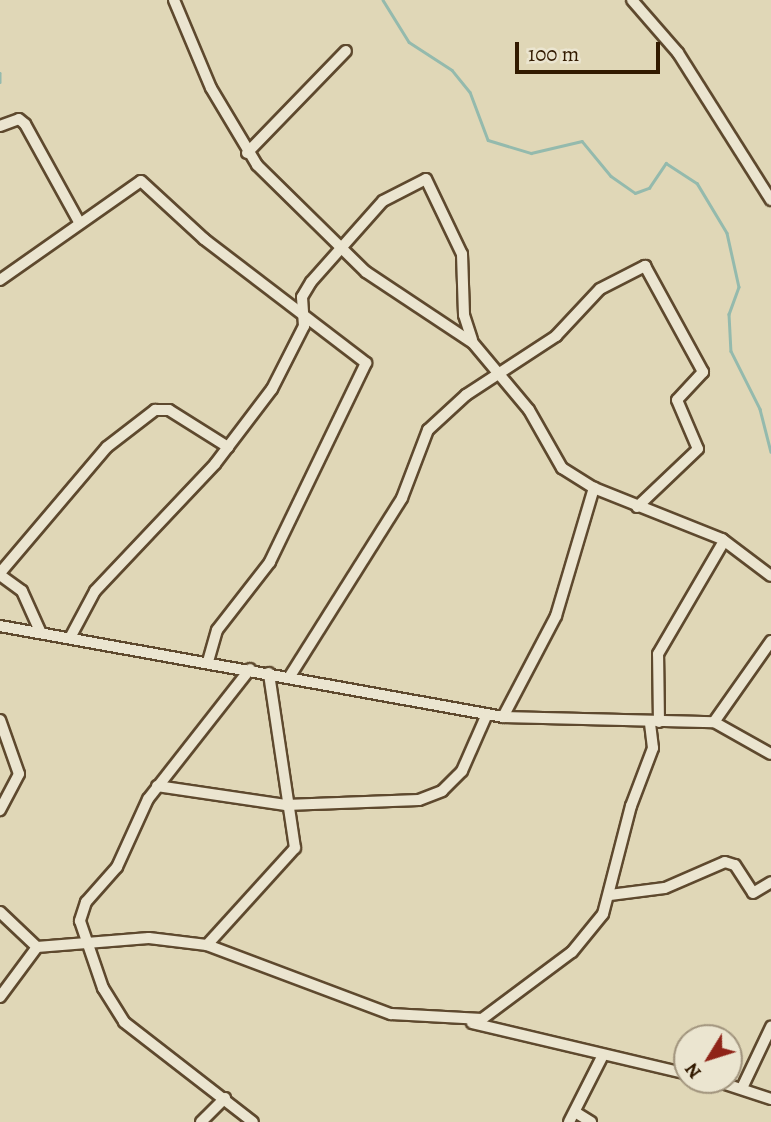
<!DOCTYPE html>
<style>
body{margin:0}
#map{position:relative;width:771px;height:1122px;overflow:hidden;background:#e0d7b7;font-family:Alegreya,serif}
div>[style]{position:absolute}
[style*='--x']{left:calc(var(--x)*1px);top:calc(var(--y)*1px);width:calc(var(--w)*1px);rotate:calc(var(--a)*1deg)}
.stream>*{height:2.5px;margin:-1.25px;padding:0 1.25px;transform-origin:1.25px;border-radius:1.25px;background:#94baad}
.roads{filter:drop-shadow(2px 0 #5e492e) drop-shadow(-2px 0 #5e492e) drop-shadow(0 2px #5e492e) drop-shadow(0 -2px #5e492e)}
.minor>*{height:10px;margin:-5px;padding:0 5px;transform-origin:5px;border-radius:5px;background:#ebe5d0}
span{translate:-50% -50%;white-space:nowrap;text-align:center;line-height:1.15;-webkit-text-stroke:6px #ebe5d0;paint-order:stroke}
.north{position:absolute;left:673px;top:1024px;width:70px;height:70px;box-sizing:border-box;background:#ebe5d0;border:2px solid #a1947d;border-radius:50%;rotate:232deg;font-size:19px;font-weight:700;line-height:28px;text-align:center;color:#321a00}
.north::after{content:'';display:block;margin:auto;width:24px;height:32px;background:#8f2418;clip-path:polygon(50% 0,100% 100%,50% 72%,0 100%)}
.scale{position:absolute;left:515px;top:42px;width:145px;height:32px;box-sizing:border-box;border:4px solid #321a00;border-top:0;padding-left:9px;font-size:21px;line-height:24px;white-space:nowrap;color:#321a00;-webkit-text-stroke:5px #ebe5d0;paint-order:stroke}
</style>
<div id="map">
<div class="stream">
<i style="--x:383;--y:0;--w:49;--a:58.2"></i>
<i style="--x:409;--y:42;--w:51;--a:33.1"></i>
<i style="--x:452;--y:70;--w:28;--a:51"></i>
<i style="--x:470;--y:92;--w:51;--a:69.4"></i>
<i style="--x:488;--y:140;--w:45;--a:16.8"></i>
<i style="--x:531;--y:153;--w:52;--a:-13.2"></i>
<i style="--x:582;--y:141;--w:45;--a:50.4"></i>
<i style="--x:611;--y:176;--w:29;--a:35"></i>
<i style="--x:635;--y:193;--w:15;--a:-20"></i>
<i style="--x:649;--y:188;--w:30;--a:-56"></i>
<i style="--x:666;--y:163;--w:37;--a:33"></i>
<i style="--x:697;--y:183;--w:58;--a:59"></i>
<i style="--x:727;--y:233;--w:55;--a:77.5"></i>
<i style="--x:739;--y:287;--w:29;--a:110"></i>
<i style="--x:729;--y:314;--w:37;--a:87"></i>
<i style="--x:731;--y:351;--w:65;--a:63.4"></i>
<i style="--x:760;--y:409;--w:44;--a:75.7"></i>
<i style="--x:0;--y:73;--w:9;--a:90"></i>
</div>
<div class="roads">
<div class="minor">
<i style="--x:174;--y:0;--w:95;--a:67.2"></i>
<i style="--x:211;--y:88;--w:90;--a:59.1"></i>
<i style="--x:257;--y:165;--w:153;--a:44.5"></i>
<i style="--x:366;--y:272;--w:128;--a:33.6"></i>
<i style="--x:473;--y:343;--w:87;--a:50.1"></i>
<i style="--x:529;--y:410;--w:67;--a:60.4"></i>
<i style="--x:562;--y:468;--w:38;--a:32"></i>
<i style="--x:594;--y:488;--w:138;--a:21.7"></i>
<i style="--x:722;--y:539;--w:61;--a:37.1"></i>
<i style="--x:632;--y:0;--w:70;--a:49"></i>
<i style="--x:678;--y:53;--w:174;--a:57.7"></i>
<i style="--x:0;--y:126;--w:20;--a:-20"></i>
<i style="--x:19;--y:119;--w:8;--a:40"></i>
<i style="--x:25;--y:124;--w:112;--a:61.1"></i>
<i style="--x:247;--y:153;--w:142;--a:-45.9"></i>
<i style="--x:0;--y:280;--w:172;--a:-35.1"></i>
<i style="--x:141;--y:181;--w:86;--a:42.6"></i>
<i style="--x:204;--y:239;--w:204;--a:37.4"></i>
<i style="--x:366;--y:363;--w:221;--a:115.8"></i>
<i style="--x:270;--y:562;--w:86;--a:127.9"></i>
<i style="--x:217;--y:630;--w:32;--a:106"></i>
<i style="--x:0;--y:573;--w:165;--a:-49.7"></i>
<i style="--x:107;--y:447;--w:61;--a:-37.6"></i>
<i style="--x:155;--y:410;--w:14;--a:0"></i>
<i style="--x:169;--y:410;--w:70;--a:32.1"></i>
<i style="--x:0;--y:575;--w:27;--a:36"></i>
<i style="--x:22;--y:591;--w:44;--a:65.8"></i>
<i style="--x:0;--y:626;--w:511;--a:10.25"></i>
<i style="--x:503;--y:717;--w:211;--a:1.4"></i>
<i style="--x:714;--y:722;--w:65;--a:29.3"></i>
<i style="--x:71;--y:636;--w:51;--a:-61.9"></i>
<i style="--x:95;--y:591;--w:175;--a:-46.6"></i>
<i style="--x:215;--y:464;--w:94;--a:-52.8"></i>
<i style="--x:272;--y:389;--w:71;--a:-63.1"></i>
<i style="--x:304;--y:326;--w:29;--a:-94"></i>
<i style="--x:302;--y:297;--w:17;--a:-59"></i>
<i style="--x:311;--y:282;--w:108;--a:-48.4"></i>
<i style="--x:383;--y:201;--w:48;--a:-27.1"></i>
<i style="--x:426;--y:179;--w:83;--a:64.4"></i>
<i style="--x:462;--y:254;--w:61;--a:88.1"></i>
<i style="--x:464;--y:315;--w:26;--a:72"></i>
<i style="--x:250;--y:669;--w:165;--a:128.1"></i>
<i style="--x:148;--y:799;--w:75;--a:114.5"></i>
<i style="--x:117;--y:867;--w:47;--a:131.5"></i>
<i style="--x:86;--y:902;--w:20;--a:108"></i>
<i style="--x:80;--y:921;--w:71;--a:71.1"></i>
<i style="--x:103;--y:988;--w:40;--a:58"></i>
<i style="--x:124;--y:1022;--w:163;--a:37.8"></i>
<i style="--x:290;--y:676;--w:210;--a:-57.8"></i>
<i style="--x:402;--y:498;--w:73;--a:-69.1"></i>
<i style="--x:428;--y:430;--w:52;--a:-42.6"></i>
<i style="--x:466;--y:395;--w:108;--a:-33.2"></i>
<i style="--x:556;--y:336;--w:64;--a:-46.9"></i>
<i style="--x:600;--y:289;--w:51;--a:-27.1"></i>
<i style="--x:645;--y:266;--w:121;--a:61.3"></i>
<i style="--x:703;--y:372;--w:38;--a:133"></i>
<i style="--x:677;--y:400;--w:53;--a:66.8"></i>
<i style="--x:698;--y:449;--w:84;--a:136.4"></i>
<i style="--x:503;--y:717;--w:114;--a:-62.3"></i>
<i style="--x:556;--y:616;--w:134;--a:-73.5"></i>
<i style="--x:0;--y:720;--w:57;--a:70.6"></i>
<i style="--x:19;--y:774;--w:41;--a:117.8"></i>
<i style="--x:659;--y:722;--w:68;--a:-90.8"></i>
<i style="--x:658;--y:654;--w:131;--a:-59.7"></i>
<i style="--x:714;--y:722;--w:99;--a:-54.9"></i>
<i style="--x:157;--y:786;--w:130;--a:8.4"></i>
<i style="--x:286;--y:805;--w:133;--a:-2.2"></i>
<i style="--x:419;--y:800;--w:25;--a:-21"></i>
<i style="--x:442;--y:791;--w:28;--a:-45"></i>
<i style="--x:462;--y:771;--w:62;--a:-66.3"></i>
<i style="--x:610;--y:895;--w:55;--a:-7.3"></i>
<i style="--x:665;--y:888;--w:65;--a:-23.4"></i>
<i style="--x:725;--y:862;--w:10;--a:17"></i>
<i style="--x:735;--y:865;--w:33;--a:57"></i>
<i style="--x:753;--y:893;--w:21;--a:-31"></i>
<i style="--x:0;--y:912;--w:51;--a:43.4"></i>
<i style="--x:37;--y:947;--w:112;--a:-4.6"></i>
<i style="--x:149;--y:938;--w:58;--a:6.9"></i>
<i style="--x:207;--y:945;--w:197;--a:20.6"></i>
<i style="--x:391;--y:1014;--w:91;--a:3.1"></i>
<i style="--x:482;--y:1019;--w:112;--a:-36.7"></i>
<i style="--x:572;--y:952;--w:49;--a:-50.8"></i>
<i style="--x:603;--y:914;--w:112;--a:-75.5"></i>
<i style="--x:631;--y:806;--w:62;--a:-69.2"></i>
<i style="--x:653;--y:748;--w:26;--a:-97"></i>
<i style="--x:207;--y:945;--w:131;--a:-47.8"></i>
<i style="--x:295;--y:848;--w:177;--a:-98.5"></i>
<i style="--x:0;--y:997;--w:62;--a:-53.5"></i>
<i style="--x:472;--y:1023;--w:221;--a:13.3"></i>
<i style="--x:713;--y:1080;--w:61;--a:18.1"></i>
<i style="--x:742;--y:1088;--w:68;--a:-64.6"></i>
<i style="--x:575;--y:1112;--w:19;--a:32"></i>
<i style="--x:201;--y:1122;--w:34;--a:-45"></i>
<i style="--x:569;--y:1122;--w:75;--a:-63.1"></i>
</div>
</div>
<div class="north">N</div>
<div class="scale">100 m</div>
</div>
